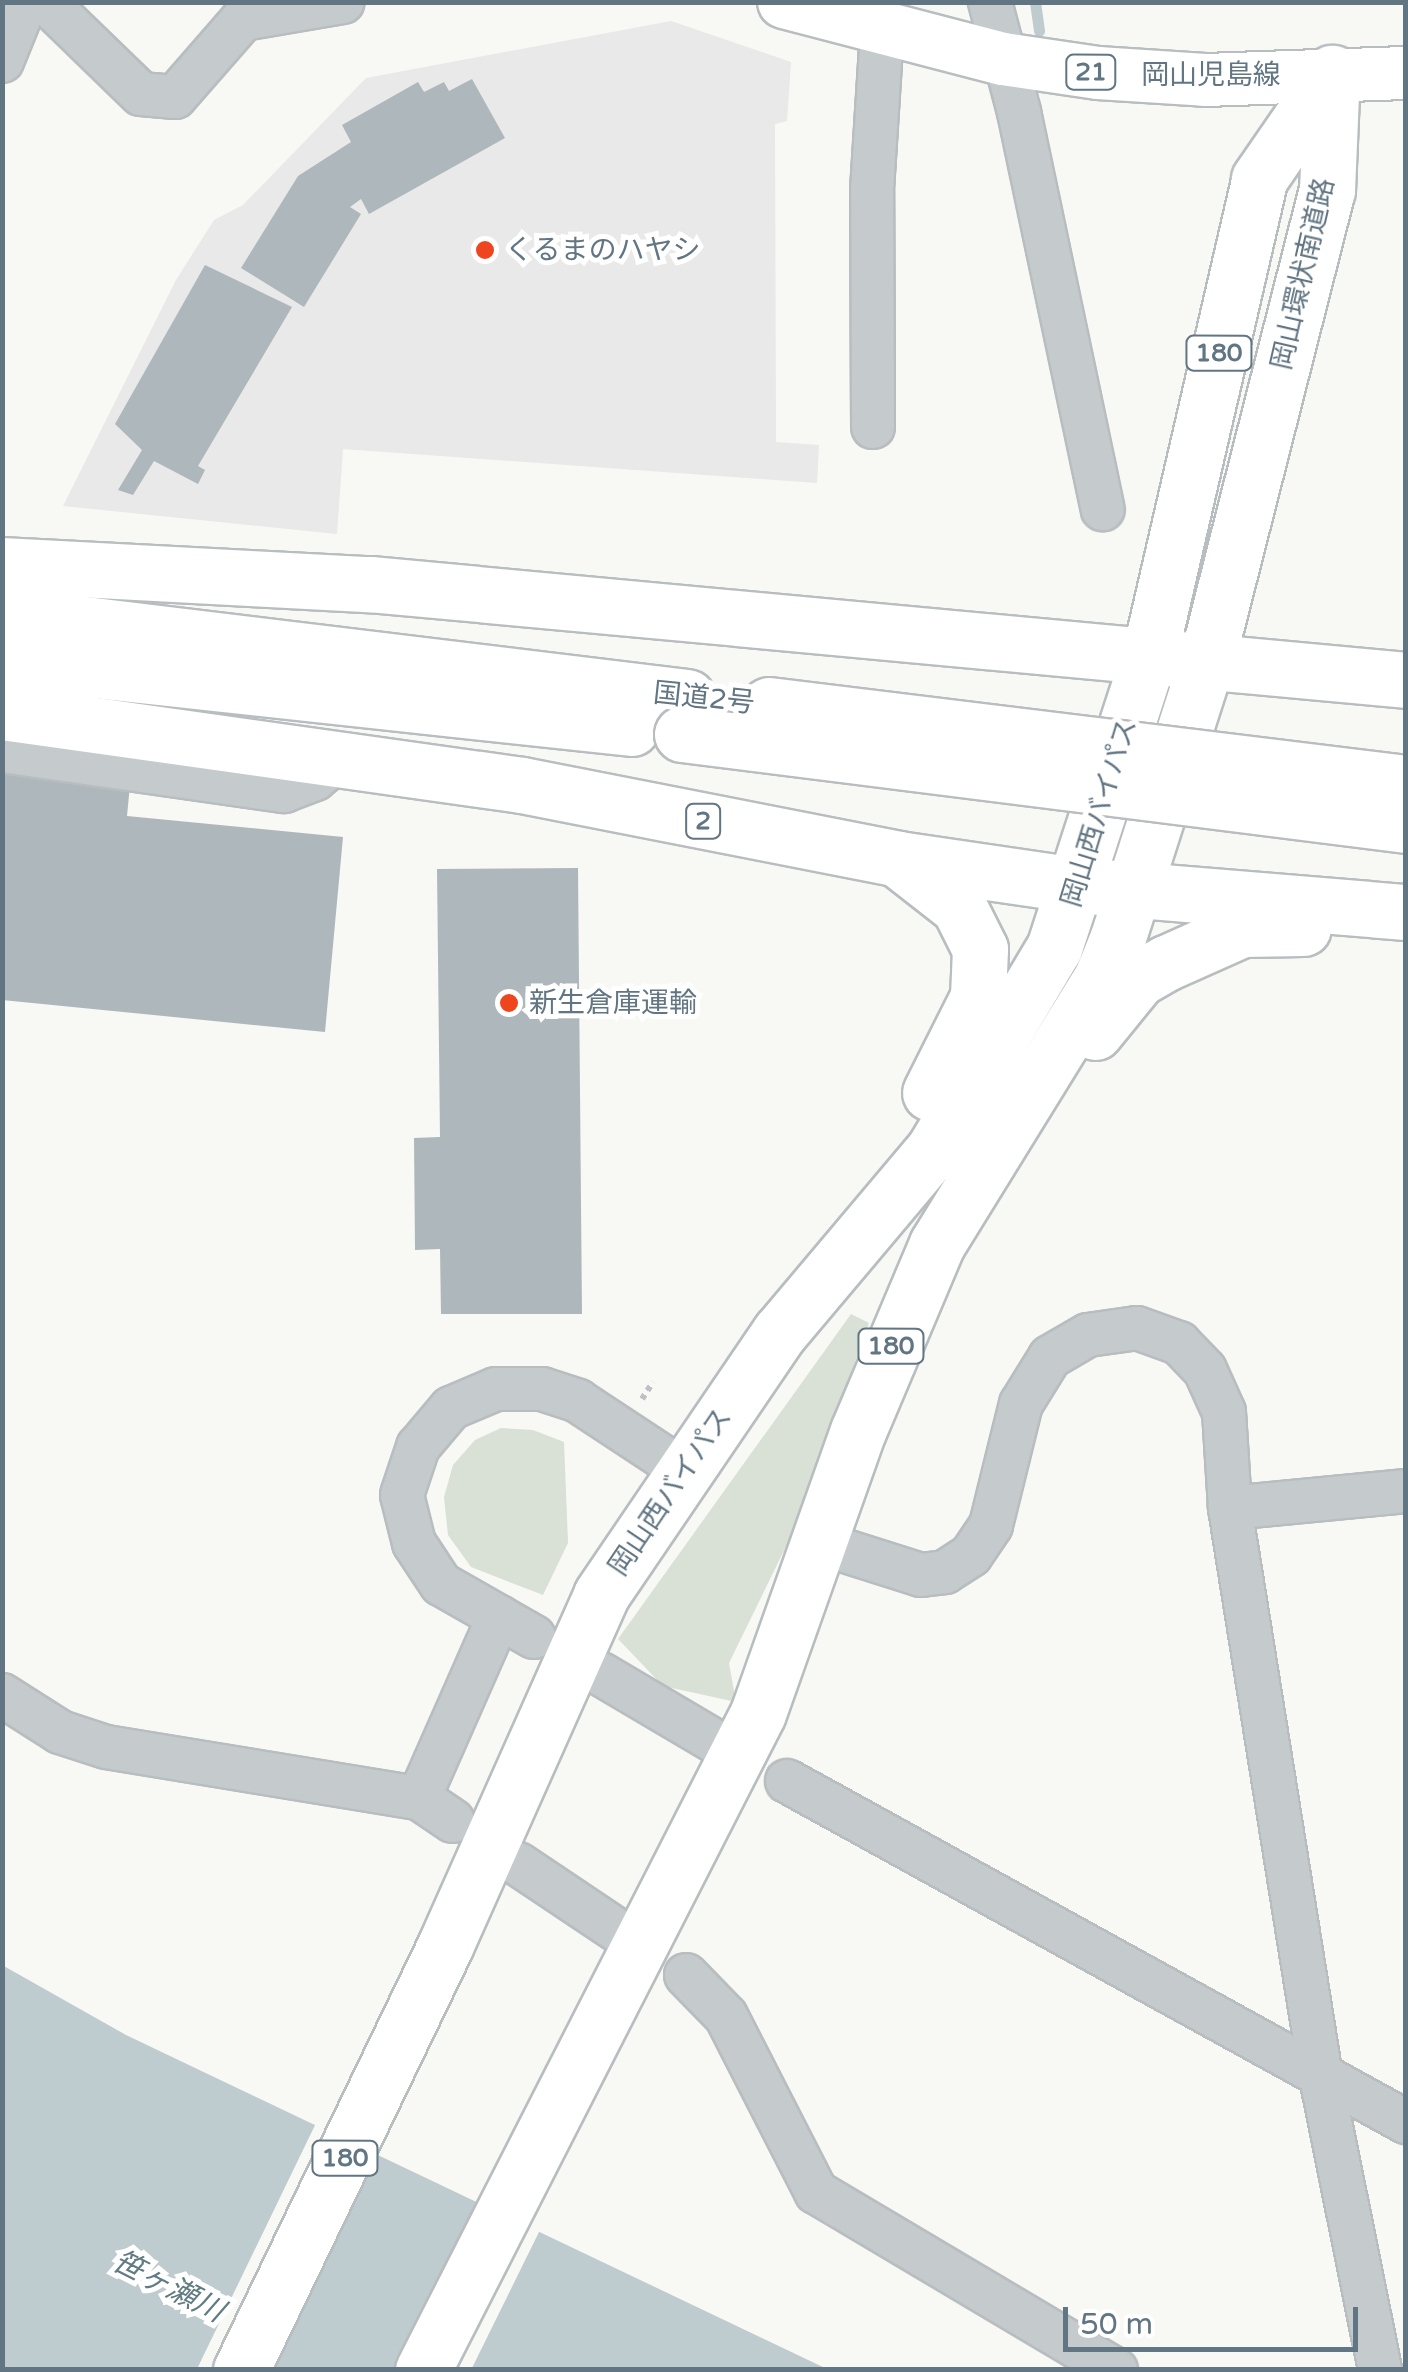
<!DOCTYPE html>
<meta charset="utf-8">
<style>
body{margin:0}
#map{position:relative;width:1408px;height:2372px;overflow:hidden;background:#f8f8f4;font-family:"Varela Round","Noto Sans JP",sans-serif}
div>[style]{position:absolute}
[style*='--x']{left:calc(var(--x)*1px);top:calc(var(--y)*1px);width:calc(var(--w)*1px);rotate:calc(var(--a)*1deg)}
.built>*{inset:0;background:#e8e9e8}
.green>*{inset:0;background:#d9e0d5}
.water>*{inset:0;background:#becbcf}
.pier>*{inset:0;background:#f8f8f4}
.stream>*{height:11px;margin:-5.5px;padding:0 5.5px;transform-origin:5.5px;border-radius:5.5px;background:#becbcf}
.building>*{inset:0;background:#aeb7bc}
.path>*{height:6px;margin-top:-3px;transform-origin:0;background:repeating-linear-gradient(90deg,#bec1c3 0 5px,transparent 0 10px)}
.roads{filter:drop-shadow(2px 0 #b8bdc0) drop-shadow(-2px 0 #b8bdc0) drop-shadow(0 2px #b8bdc0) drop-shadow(0 -2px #b8bdc0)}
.minor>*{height:42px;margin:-21px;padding:0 21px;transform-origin:21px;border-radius:21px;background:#c5cacd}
.major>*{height:52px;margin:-26px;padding:0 26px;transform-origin:26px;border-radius:26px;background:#fff}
.highway>*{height:55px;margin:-27.5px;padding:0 27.5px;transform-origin:27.5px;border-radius:27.5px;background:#fff}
.bridges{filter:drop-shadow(2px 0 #b9bdc0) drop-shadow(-2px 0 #b9bdc0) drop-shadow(0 2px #b9bdc0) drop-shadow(0 -2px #b9bdc0)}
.highway-bridge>*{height:55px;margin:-27.5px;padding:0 27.5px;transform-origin:27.5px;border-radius:27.5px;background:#fff}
.dots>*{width:28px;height:28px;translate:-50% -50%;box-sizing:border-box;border:5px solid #fff;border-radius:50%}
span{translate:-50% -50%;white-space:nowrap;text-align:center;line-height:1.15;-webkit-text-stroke:10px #fff;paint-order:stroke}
.shield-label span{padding:2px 8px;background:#fff;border:2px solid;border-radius:8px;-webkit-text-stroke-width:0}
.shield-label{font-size:25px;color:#617582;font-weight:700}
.street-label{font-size:28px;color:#617582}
.poi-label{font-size:28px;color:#617582}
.left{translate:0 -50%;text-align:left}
.water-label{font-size:30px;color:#607b83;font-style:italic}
.frame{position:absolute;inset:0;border:5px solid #617582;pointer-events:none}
.scale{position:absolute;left:1063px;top:2307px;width:295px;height:45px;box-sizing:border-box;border:5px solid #617582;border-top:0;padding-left:12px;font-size:30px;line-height:35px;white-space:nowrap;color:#617582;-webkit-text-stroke:8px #fff;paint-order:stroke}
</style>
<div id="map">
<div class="built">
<i style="clip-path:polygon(671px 21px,791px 62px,787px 121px,775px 124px,776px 442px,819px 445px,817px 483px,343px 449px,337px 534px,63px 506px,176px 280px,214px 220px,243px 205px,366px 78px)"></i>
</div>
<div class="green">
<i style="clip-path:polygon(851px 1314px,869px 1323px,795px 1528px,729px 1663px,736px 1702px,663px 1686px,618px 1639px)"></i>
<i style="clip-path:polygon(501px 1428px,533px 1430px,564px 1442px,568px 1543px,543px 1595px,471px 1567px,448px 1535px,444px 1497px,453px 1465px,475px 1440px)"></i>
</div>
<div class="water">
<i style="clip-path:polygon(2px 1965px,126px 2035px,827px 2369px,3px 2369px)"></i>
</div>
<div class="pier">
<i style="clip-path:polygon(317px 2121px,374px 2148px,267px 2370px,197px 2369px)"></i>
<i style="clip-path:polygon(484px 2201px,541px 2228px,471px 2370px,401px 2369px)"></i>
</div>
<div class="stream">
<i style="--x:1035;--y:2;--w:29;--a:82"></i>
</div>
<div class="building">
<i style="clip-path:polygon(472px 79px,505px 138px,369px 214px,361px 199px,350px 207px,361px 214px,304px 307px,241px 268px,298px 176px,351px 142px,342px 125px,418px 82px,424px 92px,444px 82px,449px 91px)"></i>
<i style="clip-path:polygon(205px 265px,292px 307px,198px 466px,205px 470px,198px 484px,154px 461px,133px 495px,118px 490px,142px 450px,115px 424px)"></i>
<i style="clip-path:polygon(2px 773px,130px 785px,127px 816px,343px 837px,325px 1032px,2px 1000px)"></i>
<i style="clip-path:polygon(578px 868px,582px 1314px,441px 1314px,440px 1249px,415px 1250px,414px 1138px,440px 1137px,437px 869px)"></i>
</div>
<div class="path">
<i style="--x:642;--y:1399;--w:20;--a:-57"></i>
</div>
<div class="roads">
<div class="minor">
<i style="--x:46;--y:2;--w:132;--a:44.1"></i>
<i style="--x:141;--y:94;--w:34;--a:5"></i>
<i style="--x:175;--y:97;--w:103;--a:-48.9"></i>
<i style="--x:243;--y:19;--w:101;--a:-9.6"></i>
<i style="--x:990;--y:2;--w:114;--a:75.2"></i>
<i style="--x:1019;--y:112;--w:406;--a:78.1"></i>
<i style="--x:2;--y:61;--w:64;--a:-67.9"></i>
<i style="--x:873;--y:427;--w:237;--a:-90.2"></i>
<i style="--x:872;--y:190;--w:161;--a:-86.4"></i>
<i style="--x:2;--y:751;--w:285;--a:8.1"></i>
<i style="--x:284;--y:791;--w:33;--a:-21"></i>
<i style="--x:315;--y:779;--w:30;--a:-40"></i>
<i style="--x:1230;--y:1508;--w:177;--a:-5.5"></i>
<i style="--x:820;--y:1543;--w:106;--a:17.6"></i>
<i style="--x:921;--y:1575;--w:24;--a:-7"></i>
<i style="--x:945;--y:1572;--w:31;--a:-33"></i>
<i style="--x:971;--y:1555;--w:36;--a:-56"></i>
<i style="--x:991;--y:1525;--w:125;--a:-76.1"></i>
<i style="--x:1021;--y:1404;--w:55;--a:-58.3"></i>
<i style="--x:1050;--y:1357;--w:44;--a:-30.1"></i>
<i style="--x:1088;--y:1335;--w:49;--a:-8.1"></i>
<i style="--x:1137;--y:1328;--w:45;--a:19.7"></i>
<i style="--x:1179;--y:1343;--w:37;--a:46"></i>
<i style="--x:1205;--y:1370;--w:46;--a:65.7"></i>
<i style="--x:1224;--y:1412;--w:96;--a:86.4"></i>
<i style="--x:1230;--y:1508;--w:576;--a:80.91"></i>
<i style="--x:1321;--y:2077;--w:299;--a:78.6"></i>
<i style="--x:534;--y:1637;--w:107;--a:-150.3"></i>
<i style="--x:441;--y:1584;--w:49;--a:-123.4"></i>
<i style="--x:414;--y:1543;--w:49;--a:-104"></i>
<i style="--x:402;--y:1495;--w:51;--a:-71.6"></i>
<i style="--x:418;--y:1447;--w:51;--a:-49.8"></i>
<i style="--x:451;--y:1408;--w:49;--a:-22.9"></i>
<i style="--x:496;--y:1389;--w:46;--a:0"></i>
<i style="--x:542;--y:1389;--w:38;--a:18"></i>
<i style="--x:578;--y:1401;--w:123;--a:33.4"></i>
<i style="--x:601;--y:1674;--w:134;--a:30.6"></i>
<i style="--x:2;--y:1695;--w:69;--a:32.5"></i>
<i style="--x:60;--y:1732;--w:48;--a:18.1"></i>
<i style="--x:106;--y:1747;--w:317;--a:9.3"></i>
<i style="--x:419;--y:1798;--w:41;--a:34.1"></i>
<i style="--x:787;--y:1781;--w:707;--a:28.85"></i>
<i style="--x:419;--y:1798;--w:198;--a:-66.2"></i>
<i style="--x:518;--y:1864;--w:124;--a:33.8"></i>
<i style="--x:686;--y:1975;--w:57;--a:45.7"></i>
<i style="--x:726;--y:2016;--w:198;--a:62.9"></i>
<i style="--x:816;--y:2192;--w:349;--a:30.7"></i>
</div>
<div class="major">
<i style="--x:784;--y:2;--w:226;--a:14.6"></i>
<i style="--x:1003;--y:59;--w:96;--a:8.4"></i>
<i style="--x:1098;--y:73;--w:107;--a:3.7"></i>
<i style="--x:1205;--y:80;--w:201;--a:-2"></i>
</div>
<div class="highway">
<i style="--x:2;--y:565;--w:368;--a:3"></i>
<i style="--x:370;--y:584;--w:1040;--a:5.29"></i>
<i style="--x:2;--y:614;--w:690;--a:6.91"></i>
<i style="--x:2;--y:660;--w:633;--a:6.17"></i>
<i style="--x:2;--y:712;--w:525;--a:7.99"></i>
<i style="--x:522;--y:785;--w:383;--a:11.1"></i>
<i style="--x:898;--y:859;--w:181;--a:8.3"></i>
<i style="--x:1077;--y:885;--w:330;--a:4.7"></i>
<i style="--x:899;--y:860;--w:76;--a:38.1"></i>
<i style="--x:959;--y:907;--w:47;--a:63.4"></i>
<i style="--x:980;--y:949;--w:48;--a:92.4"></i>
<i style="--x:978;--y:997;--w:107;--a:116.6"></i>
<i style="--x:1095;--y:1032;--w:68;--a:-50.9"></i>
<i style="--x:1138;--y:979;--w:32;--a:-30"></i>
<i style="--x:1166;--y:963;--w:83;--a:-24.1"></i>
<i style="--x:1242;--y:929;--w:61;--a:-0.9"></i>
<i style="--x:241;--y:2370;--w:471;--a:-64.3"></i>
<i style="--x:445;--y:1946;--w:384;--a:-66"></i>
<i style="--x:601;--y:1595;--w:318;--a:-55.8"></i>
<i style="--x:780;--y:1332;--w:239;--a:-49.9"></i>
<i style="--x:934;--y:1149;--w:234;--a:-59.2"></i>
<i style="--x:1054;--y:948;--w:310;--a:-72"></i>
<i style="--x:1150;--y:653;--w:486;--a:-77"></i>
<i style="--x:1259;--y:179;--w:129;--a:-55.4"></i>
<i style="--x:423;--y:2370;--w:737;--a:-62.98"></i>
<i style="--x:758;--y:1713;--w:299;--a:-70.5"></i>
<i style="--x:858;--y:1431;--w:203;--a:-67.1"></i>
<i style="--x:937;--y:1244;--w:314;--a:-58.3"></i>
<i style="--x:1102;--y:977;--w:43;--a:-68.2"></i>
<i style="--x:1118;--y:937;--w:291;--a:-72.2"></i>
<i style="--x:1207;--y:660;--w:485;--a:-75.7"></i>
<i style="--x:1327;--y:190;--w:117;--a:-87.6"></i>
</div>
</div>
<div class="bridges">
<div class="highway-bridge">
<i style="--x:769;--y:705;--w:642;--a:6.98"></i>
<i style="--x:682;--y:734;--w:730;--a:7.16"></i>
</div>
</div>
<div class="dots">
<i style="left:485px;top:250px;background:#ee451e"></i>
<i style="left:509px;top:1003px;background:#ee451e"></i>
</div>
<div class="shield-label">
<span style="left:1091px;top:72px">21</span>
<span style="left:1219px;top:353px">180</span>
<span style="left:703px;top:821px">2</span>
<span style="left:891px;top:1346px">180</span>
<span style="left:345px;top:2158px">180</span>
</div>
<div class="street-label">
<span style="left:1211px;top:75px">岡山児島線</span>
<span style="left:1303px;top:274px;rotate:-77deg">岡山環状南道路</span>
<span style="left:704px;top:698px;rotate:6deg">国道2号</span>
<span style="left:1099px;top:813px;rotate:-73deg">岡山西バイパス</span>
<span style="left:670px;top:1492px;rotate:-56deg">岡山西バイパス</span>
</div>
<div class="poi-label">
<span class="left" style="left:505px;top:250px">くるまのハヤシ</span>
<span class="left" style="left:529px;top:1003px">新生倉庫運輸</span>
</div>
<div class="water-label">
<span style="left:168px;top:2287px;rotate:27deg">笹ヶ瀬川</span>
</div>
<div class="frame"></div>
<div class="scale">50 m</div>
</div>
